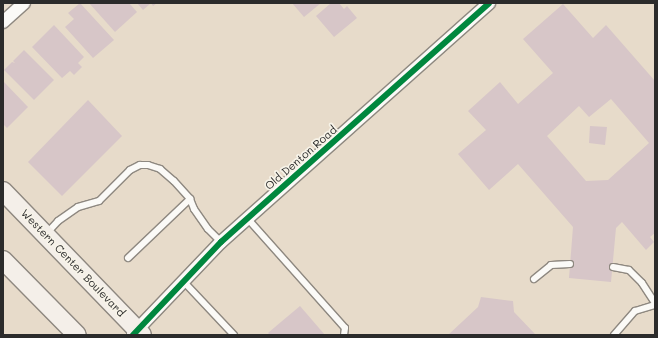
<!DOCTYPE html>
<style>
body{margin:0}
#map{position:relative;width:658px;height:338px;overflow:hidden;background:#e7dbca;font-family:Mali,sans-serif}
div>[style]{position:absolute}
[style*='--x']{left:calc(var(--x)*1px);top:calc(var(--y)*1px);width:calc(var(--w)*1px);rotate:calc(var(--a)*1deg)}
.building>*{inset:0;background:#d7c6c8}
.roads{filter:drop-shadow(1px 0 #8e8880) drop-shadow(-1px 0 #8e8880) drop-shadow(0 1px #8e8880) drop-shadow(0 -1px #8e8880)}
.service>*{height:6px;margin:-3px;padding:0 3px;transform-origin:3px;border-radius:3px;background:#fbfaf7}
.minor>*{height:12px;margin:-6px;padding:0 6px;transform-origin:6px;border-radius:6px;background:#fbfaf7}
.secondary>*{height:18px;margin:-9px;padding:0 9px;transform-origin:9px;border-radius:9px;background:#f4efe9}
.cycleway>*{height:6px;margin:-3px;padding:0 3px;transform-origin:3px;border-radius:3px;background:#00873e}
span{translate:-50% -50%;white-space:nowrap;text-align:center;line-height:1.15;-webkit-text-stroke:3.5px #f7f3e8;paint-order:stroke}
.street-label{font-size:11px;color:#2b2b2b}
.frame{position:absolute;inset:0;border:4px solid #2b2b2b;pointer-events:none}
</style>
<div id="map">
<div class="building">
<i style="clip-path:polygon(80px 3px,114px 40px,93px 58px,65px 27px,74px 19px,68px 13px)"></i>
<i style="clip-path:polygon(89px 3px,129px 3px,137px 12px,115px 32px)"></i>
<i style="clip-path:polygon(137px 3px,157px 3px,153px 6px,151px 3px,143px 10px)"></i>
<i style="clip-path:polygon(292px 3px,321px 3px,304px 17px)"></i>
<i style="clip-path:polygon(331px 3px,339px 3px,344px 9px,347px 6px,357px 18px,334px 37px,316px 16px)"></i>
<i style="clip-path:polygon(evenodd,563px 4px,593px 38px,606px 25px,655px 81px,655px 233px,650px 237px,654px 242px,646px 250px,622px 222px,616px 228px,611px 282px,569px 278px,573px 227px,518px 164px,489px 190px,458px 154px,486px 130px,468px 111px,500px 82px,518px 104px,553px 73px,523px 39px,563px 4px,611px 99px,649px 143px,608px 180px,586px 181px,547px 136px,579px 106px,589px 117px,611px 99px)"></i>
<i style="clip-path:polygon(54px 25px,84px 57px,78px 63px,82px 67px,74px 75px,70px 71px,62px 78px,32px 47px)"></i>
<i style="clip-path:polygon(24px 50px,54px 80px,34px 100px,4px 70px,12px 62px,15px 63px,13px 61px)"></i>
<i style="clip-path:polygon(3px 81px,28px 107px,7px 128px,3px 124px)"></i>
<i style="clip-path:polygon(88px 100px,122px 136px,62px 196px,28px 162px)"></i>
<i style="clip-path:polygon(590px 126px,607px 127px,605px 145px,589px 143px)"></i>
<i style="clip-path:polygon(481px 297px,513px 301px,514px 312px,536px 335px,448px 335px,478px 307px)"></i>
<i style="clip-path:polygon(300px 306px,325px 335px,270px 335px,268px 333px,275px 327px)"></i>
</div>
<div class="roads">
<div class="service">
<i style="--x:247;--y:218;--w:147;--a:48.3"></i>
<i style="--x:345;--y:328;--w:7;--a:98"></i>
<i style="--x:47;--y:233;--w:16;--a:-47"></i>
<i style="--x:58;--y:221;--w:24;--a:-35"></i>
<i style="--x:78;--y:207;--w:22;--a:-16"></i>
<i style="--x:99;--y:201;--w:44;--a:-45"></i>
<i style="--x:130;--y:170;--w:11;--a:-27"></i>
<i style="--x:140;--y:165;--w:8;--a:0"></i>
<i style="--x:148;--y:165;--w:13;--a:18"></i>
<i style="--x:160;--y:169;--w:18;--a:41"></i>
<i style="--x:174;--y:181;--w:24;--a:48"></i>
<i style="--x:190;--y:199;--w:11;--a:68"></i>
<i style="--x:194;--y:209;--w:24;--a:55"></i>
<i style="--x:208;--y:229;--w:18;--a:45"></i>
<i style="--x:128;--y:258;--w:86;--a:-43.6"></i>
<i style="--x:613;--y:267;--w:16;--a:11"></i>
<i style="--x:629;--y:270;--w:18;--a:45"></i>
<i style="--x:642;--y:283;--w:24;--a:57"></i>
<i style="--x:534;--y:279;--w:22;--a:-39"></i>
<i style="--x:551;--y:265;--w:19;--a:-3"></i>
<i style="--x:184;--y:282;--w:73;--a:46.7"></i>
<i style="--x:614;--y:335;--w:32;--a:-49"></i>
<i style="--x:635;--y:311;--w:21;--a:-17"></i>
</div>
<div class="minor">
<i style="--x:3;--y:22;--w:28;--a:-42"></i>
<i style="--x:133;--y:334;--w:127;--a:-46.3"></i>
<i style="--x:221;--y:242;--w:359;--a:-41.7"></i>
</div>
<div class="secondary">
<i style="--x:3;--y:191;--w:200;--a:46"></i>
<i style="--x:3;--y:260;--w:105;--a:45.4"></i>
</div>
</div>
<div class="cycleway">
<i style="--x:133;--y:335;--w:128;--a:-46.6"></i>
<i style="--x:221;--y:242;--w:359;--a:-41.7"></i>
</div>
<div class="street-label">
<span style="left:301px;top:158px;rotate:-41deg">Old Denton Road</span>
<span style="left:73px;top:263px;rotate:46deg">Western Center Boulevard</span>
</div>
<div class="frame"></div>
</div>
